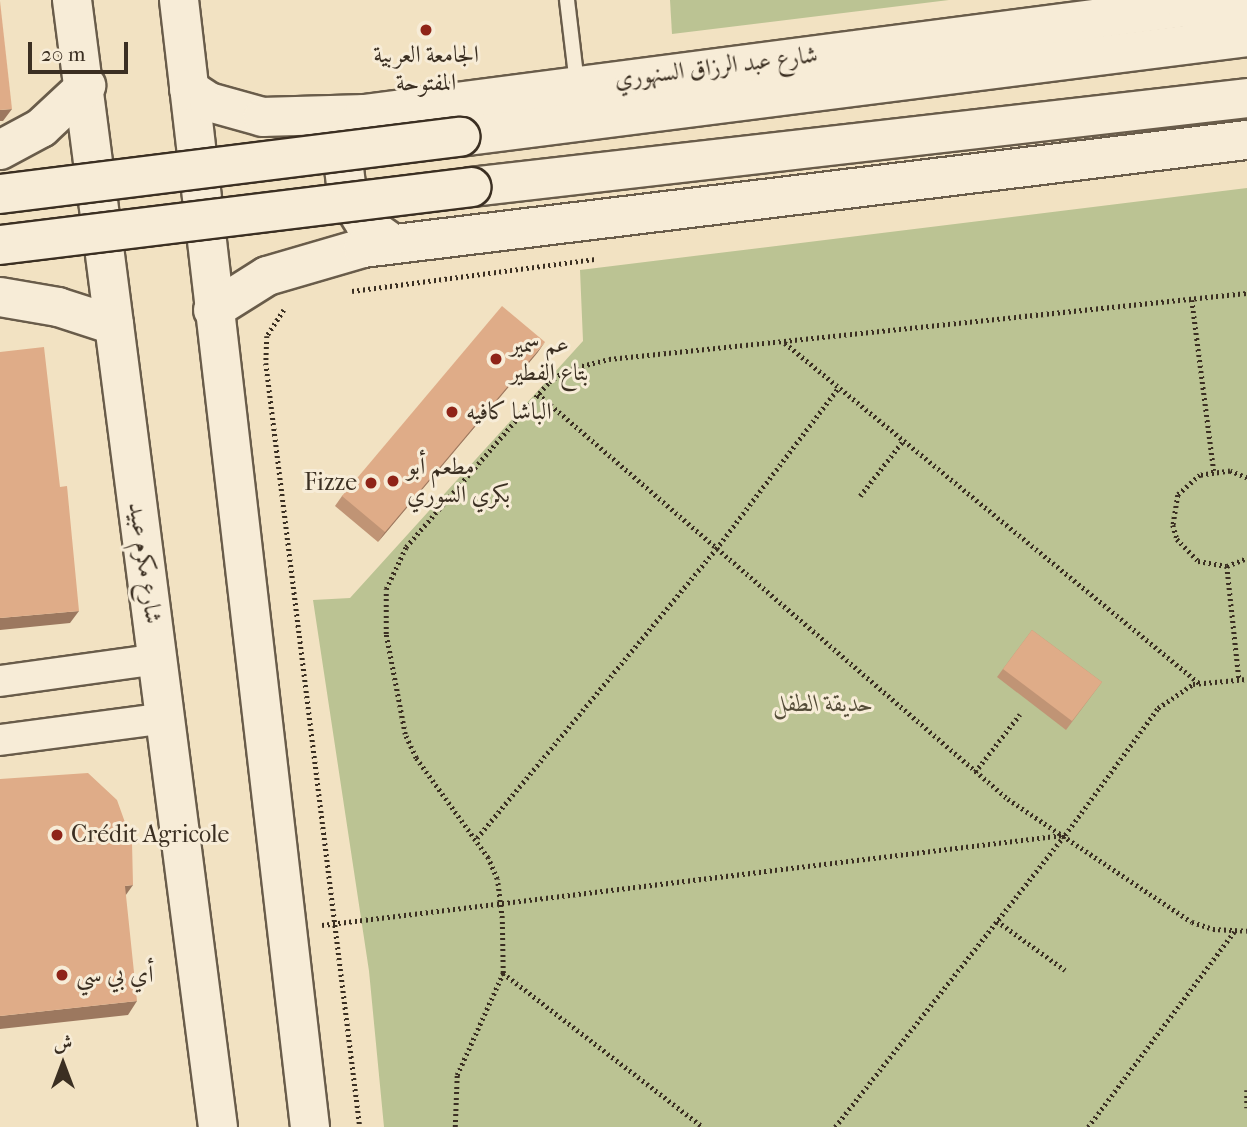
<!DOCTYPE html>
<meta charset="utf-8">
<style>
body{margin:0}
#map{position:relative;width:1247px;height:1127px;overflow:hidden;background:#f2e2c2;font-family:"IM FELL French Canon",Amiri,serif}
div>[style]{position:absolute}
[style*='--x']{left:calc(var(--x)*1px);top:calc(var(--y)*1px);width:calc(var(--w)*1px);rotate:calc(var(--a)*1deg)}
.green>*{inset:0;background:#bbc393}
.path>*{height:4.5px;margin-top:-2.25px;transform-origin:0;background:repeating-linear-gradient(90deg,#3b2f22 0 2px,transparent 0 5.5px)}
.roads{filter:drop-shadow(2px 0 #695c4a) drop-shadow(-2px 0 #695c4a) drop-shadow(0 2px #695c4a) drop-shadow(0 -2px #695c4a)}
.lane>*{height:14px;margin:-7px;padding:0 7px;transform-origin:7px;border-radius:7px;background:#f7ecd7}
.street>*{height:30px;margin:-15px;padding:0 15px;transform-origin:15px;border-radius:15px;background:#f7ecd7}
.secondary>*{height:38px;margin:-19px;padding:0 19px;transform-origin:19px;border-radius:19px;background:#f7ecd7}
.bridges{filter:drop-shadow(2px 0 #3b2f22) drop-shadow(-2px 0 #3b2f22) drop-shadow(0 2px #3b2f22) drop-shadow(0 -2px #3b2f22)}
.secondary-bridge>*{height:38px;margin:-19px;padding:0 19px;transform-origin:19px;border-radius:19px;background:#f7ecd7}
.wall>*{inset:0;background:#c09475}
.shaded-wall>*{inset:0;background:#9c785f}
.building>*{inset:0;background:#dfac88}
.dots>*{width:19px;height:19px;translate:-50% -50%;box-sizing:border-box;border:4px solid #f7ecd7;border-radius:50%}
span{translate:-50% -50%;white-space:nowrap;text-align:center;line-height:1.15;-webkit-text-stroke:6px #f7ecd7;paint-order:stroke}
.poi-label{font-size:24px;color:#3b2f22}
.left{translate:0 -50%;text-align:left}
.right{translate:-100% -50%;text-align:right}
.street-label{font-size:24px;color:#3b2f22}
.park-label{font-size:24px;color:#554d39;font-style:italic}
.north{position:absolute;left:28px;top:1029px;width:70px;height:70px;-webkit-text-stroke:5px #f7ecd7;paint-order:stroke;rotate:0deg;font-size:19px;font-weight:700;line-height:28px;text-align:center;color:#3b2f22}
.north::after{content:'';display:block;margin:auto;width:24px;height:32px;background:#3b2f22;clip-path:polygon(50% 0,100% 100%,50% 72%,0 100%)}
.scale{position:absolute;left:28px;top:42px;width:100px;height:32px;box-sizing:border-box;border:4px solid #3b2f22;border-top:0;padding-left:9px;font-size:21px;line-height:24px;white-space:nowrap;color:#3b2f22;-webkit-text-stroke:5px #f7ecd7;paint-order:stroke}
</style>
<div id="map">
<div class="green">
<i style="clip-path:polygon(670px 0,949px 0,672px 34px)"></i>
<i style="clip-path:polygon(1247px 188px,1247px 1127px,384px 1127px,369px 971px,313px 600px,350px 598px,583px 341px,580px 270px)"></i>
</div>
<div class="path">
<i style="--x:352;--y:291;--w:246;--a:-7.5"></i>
<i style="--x:1192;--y:300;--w:172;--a:82.7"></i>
<i style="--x:284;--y:310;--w:31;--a:123"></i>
<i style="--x:267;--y:336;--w:27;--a:92"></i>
<i style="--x:266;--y:363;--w:770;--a:82.99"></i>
<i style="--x:785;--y:343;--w:536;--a:39.39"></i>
<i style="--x:538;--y:394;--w:620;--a:40.75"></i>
<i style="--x:1008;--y:799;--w:221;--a:33.8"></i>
<i style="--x:1192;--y:922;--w:22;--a:18"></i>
<i style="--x:1213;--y:929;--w:34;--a:3"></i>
<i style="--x:1247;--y:478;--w:18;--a:-158"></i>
<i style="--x:1230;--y:471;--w:30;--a:172"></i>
<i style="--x:1200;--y:475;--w:30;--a:138"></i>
<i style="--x:1178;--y:495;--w:30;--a:99"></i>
<i style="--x:1173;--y:525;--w:15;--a:74"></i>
<i style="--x:1177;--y:539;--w:30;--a:46"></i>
<i style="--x:1198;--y:561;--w:29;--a:10"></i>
<i style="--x:1227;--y:566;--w:22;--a:-22"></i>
<i style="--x:860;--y:496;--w:68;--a:-52.1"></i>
<i style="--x:1227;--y:566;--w:114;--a:83.9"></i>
<i style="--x:975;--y:772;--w:73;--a:-52.2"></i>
<i style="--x:477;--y:838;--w:375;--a:-50.4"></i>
<i style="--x:716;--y:549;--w:202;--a:-52.8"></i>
<i style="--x:997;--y:921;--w:84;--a:35.8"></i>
<i style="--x:322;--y:925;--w:747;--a:-6.92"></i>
<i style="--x:503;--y:973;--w:252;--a:37.6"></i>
<i style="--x:1247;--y:1090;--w:18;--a:90"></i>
<i style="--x:455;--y:1127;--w:52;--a:-87.8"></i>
<i style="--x:457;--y:1075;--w:112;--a:-65.7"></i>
<i style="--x:503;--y:973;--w:55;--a:-91"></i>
<i style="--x:502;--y:918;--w:39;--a:-97"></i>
<i style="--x:497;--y:879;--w:23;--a:-113"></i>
<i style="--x:488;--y:858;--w:123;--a:-125.8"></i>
<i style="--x:416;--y:758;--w:26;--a:-115"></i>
<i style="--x:405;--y:734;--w:102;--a:-100.8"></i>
<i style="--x:386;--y:634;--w:45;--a:-90"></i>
<i style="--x:386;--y:589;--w:47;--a:-64.5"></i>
<i style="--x:406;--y:547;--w:218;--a:-49.1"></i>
<i style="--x:549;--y:382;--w:21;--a:-35"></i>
<i style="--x:566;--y:370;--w:44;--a:-14.3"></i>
<i style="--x:609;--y:359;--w:641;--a:-5.91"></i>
<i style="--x:835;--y:1127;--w:372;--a:-51.8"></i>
<i style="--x:1065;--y:835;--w:157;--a:-53.8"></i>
<i style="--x:1158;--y:708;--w:42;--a:-34.4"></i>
<i style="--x:1193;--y:684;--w:54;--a:-5.3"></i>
<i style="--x:1088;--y:1127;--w:244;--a:-53.2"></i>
</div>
<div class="roads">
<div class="lane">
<i style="--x:567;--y:0;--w:85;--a:83.2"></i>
</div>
<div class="street">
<i style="--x:0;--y:681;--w:160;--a:-7.9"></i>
<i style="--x:0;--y:740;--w:167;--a:-7.5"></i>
</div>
<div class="secondary">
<i style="--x:72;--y:0;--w:1136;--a:82.62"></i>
<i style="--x:179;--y:0;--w:1135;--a:83.37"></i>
<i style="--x:189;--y:89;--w:24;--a:33"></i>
<i style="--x:209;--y:102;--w:56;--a:15.5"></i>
<i style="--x:263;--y:117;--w:101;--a:-1.7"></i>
<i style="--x:364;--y:114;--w:830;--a:-7.41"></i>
<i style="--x:1187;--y:7;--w:60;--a:4.8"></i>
<i style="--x:359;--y:122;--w:41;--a:112.8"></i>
<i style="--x:343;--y:160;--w:35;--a:83"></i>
<i style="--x:347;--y:195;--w:34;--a:58"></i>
<i style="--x:365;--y:224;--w:34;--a:36"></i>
<i style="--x:460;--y:137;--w:793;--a:-7.24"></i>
<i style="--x:0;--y:150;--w:47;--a:-28.2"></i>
<i style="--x:41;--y:128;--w:62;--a:-43"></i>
<i style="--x:471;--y:187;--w:781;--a:-6.54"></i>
<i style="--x:0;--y:297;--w:59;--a:9.8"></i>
<i style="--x:58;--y:307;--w:59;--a:17.8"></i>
<i style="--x:213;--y:310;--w:64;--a:-32.2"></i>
<i style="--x:267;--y:276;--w:100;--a:-16.3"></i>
<i style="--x:363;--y:248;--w:891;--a:-6.97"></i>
</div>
</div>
<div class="bridges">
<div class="secondary-bridge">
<i style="--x:0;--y:194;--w:464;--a:-7.1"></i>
<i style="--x:0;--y:245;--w:475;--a:-7"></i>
</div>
</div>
<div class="wall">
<i style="clip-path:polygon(538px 352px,378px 542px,335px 506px,342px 496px)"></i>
<i style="clip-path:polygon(1032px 630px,1102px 682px,1066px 730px,997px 677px)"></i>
</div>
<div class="shaded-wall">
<i style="clip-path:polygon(12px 109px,3px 121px,0 121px,0 110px)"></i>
<i style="clip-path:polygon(545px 342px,538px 352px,378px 542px,385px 532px)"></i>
<i style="clip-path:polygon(79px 611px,70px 623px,0 630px,0 618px)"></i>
<i style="clip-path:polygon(133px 885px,123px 899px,125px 886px)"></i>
<i style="clip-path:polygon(137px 1001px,128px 1015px,0 1029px,0 1016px)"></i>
</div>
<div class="building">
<i style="clip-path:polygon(0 1px,12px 109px,0 110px)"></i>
<i style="clip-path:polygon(502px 306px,545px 342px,385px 532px,342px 496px)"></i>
<i style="clip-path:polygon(44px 347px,60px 487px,67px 486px,79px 611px,0 618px,0 352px)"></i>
<i style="clip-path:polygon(1032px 630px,1102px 682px,1072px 721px,1003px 669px)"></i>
<i style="clip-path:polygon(88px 773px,117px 800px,132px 842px,133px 885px,125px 886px,137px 1001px,0 1016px,0 779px)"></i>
</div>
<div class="dots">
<i style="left:426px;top:30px;background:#8f2418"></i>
<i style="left:496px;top:359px;background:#8f2418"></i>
<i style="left:452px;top:412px;background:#8f2418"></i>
<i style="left:393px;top:481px;background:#8f2418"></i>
<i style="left:371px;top:483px;background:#8f2418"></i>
<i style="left:57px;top:835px;background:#8f2418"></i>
<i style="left:62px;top:975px;background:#8f2418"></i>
</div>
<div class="poi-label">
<span style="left:426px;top:69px">الجامعة العربية<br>المفتوحة</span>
<span class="left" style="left:510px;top:359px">عم سمير<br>بتاع الفطير</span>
<span class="left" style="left:466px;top:412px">الباشا كافيه</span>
<span class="left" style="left:407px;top:481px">مطعم أبو<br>بكري السوري</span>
<span class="right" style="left:357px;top:483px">Fizze</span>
<span class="left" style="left:71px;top:835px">Crédit Agricole</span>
<span class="left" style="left:76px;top:975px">أي بي سي</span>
</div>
<div class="street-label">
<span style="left:716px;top:67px;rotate:-7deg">شارع عبد الرزاق السنهوري</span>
<span style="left:145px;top:563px;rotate:82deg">شارع مكرم عبيد</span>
</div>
<div class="park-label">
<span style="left:823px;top:704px">حديقة الطفل</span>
</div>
<div class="north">ش</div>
<div class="scale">20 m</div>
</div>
